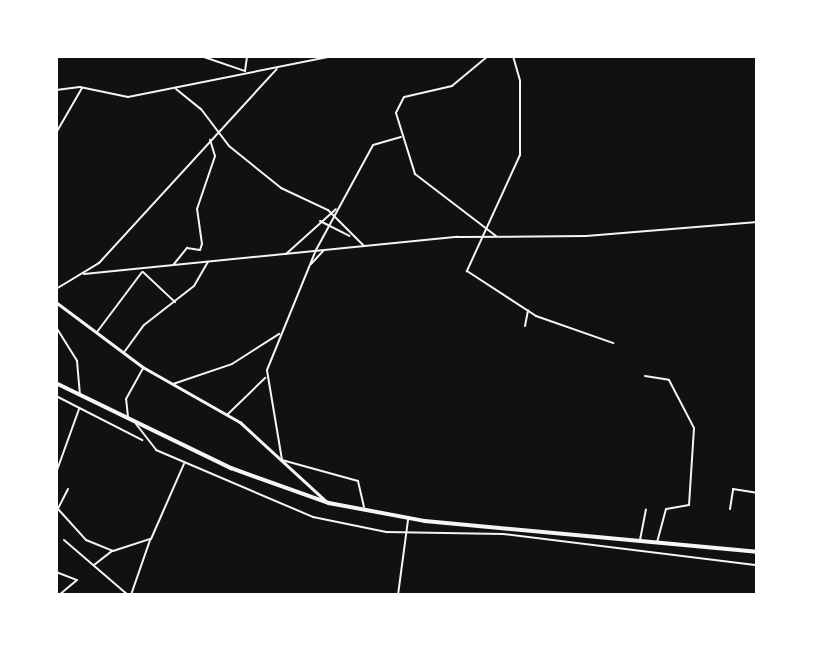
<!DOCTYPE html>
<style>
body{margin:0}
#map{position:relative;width:813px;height:651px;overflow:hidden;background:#111;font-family:Commissioner,sans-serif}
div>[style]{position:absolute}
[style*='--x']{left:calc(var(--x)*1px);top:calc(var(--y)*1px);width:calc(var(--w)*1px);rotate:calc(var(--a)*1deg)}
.minor>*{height:2px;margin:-1px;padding:0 1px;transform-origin:1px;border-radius:1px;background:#f5f5f5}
.tertiary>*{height:2.5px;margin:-1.25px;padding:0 1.25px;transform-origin:1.25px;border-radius:1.25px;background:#f5f5f5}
.primary>*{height:3.5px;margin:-1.75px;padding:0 1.75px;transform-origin:1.75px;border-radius:1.75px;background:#f5f5f5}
span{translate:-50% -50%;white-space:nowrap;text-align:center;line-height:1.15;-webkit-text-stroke:5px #fff;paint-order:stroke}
.frame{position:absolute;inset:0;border:58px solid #fff;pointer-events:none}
</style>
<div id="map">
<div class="minor">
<i style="--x:201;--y:56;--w:46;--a:18.8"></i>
<i style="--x:245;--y:71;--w:15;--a:-82"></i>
<i style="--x:488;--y:56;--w:47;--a:140.2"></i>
<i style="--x:452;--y:86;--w:49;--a:167.1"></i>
<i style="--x:404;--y:97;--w:18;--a:117"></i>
<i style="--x:396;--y:113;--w:64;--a:72.7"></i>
<i style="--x:415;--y:174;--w:102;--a:37.4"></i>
<i style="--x:513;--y:56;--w:26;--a:74"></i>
<i style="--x:520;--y:81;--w:74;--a:90"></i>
<i style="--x:520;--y:155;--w:128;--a:114.6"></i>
<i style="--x:467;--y:271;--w:82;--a:33.1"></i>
<i style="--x:536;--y:316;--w:82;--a:19.3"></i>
<i style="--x:176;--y:89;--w:32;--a:39"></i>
<i style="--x:201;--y:109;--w:46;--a:52.9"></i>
<i style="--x:229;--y:146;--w:67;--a:38.9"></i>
<i style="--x:281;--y:188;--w:52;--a:25.1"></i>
<i style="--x:328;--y:210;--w:51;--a:45"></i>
<i style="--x:56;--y:90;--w:24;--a:-7"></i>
<i style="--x:80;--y:87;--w:49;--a:11.8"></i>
<i style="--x:128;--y:97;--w:209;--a:-11.3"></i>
<i style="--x:56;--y:133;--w:52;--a:-60"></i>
<i style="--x:320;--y:221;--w:33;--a:27"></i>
<i style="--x:286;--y:254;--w:67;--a:-42"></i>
<i style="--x:174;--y:264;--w:21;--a:-51"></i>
<i style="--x:187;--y:248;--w:13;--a:9"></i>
<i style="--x:200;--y:250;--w:6;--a:-72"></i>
<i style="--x:202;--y:244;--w:35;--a:-98"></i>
<i style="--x:197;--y:209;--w:56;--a:-71.2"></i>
<i style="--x:215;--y:156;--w:17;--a:-107"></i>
<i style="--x:311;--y:264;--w:19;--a:-47"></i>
<i style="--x:143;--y:272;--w:44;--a:43.2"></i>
<i style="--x:84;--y:274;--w:375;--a:-5.7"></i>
<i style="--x:457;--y:237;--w:129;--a:-0.4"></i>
<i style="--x:586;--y:236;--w:172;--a:-4.7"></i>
<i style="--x:56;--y:289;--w:50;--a:-31.2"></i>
<i style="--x:99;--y:263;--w:263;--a:-47.5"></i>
<i style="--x:525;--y:326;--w:16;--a:-79"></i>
<i style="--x:56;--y:327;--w:40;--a:58"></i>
<i style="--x:77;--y:361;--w:33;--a:85"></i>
<i style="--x:97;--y:332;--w:75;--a:-53.1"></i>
<i style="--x:125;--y:351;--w:32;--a:-54"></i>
<i style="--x:144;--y:325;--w:63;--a:-38"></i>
<i style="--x:194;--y:286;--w:28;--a:-60"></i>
<i style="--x:645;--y:376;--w:24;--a:9"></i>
<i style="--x:669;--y:380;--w:54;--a:62.5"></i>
<i style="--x:694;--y:428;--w:77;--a:93.7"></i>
<i style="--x:689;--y:505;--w:23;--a:170"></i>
<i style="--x:666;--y:509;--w:34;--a:105"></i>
<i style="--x:173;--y:384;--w:62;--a:-18.7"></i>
<i style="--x:232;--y:364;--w:56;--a:-32.6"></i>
<i style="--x:56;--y:396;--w:97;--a:27.1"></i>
<i style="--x:228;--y:414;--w:52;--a:-44.2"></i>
<i style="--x:128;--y:417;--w:18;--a:-96"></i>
<i style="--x:126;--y:399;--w:35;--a:-61"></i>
<i style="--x:136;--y:424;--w:33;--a:52"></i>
<i style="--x:156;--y:450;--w:171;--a:23.1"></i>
<i style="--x:313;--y:517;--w:76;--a:11.5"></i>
<i style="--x:387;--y:532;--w:116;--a:1"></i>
<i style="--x:503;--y:534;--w:256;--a:7"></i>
<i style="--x:56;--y:473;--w:68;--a:-70.2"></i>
<i style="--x:68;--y:489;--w:22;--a:117"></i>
<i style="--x:58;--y:509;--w:42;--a:47.9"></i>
<i style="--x:86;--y:540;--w:29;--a:22"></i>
<i style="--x:113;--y:551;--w:40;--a:-18"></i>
<i style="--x:151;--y:539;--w:82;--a:-66.3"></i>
<i style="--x:56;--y:501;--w:29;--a:90"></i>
<i style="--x:364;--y:507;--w:27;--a:-103"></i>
<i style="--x:358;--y:481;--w:79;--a:-164.6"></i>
<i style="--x:282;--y:460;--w:91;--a:-99.5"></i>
<i style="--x:267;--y:370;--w:130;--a:-67.8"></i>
<i style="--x:316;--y:250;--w:119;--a:-61.5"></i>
<i style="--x:373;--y:145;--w:29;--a:-16"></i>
<i style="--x:730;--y:509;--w:20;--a:-81"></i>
<i style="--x:733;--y:489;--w:24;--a:9"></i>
<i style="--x:64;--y:540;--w:84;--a:40.7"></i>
<i style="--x:640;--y:540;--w:31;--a:-79"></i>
<i style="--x:94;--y:565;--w:23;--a:-38"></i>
<i style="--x:56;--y:572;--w:22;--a:21"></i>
<i style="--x:77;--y:580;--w:23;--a:140"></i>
<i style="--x:131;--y:595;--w:58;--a:-70.9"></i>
<i style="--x:398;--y:595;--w:76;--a:-82.4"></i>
</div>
<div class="tertiary">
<i style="--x:56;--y:302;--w:109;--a:36.8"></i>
<i style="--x:143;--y:367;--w:112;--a:29.6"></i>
<i style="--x:240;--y:422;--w:117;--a:42.6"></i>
</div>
<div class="primary">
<i style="--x:56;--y:383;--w:195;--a:25.9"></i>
<i style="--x:231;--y:468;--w:104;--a:19.7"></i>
<i style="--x:329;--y:503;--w:98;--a:10.6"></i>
<i style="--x:425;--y:521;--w:333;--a:5.3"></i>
</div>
<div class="frame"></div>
</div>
